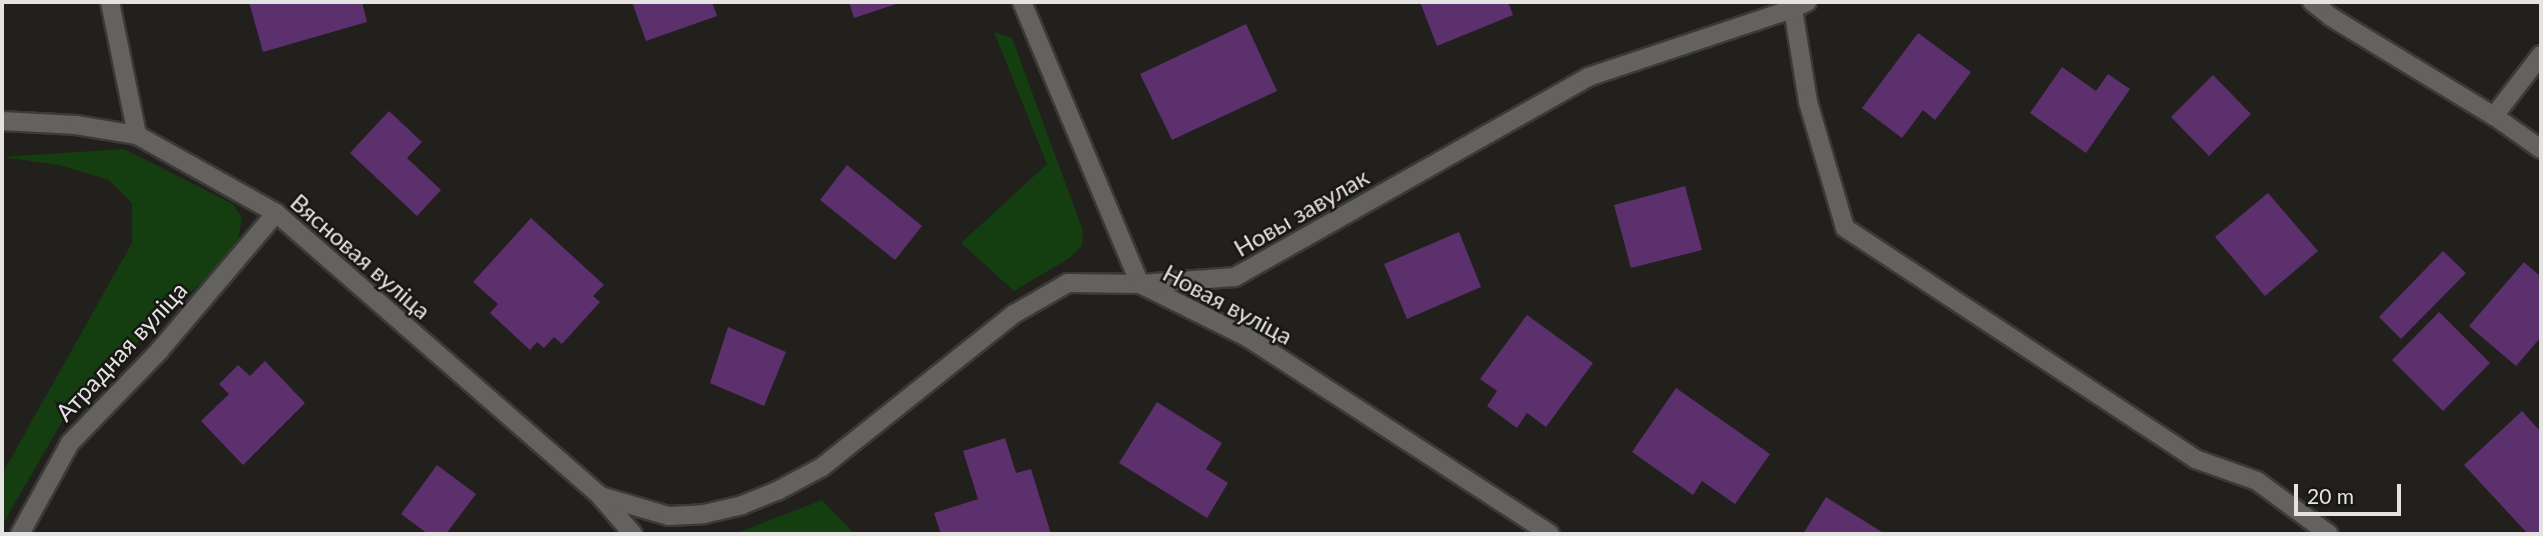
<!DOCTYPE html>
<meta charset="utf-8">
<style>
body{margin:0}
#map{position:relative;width:2543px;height:536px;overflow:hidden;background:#21201d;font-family:Lato,sans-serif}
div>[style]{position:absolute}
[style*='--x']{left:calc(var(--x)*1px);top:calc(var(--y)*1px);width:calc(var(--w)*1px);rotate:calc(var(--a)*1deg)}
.green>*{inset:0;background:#143d10}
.building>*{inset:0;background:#5c2f6d}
.roads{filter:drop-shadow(2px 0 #3b3a37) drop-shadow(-2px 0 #3b3a37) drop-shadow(0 2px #3b3a37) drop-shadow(0 -2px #3b3a37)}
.minor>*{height:18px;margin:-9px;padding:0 9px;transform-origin:9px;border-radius:9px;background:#63625e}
span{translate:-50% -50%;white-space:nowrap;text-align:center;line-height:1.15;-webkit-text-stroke:5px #181714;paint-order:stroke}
.street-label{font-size:24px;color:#e4e3e1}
.frame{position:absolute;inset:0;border:4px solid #e4e3e1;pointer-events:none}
.scale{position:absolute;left:2294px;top:484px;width:107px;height:32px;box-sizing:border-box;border:4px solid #e4e3e1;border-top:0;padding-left:9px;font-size:21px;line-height:24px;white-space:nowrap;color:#e4e3e1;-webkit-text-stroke:5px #181714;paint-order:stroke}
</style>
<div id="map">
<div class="green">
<i style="clip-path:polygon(994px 32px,1012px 38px,1083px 231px,1082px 246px,1068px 259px,1014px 291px,961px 243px,1047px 164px)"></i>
<i style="clip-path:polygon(124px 149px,233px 204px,242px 218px,236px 250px,73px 403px,2px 525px,2px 474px,132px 243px,132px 203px,109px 180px,59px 165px,2px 157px)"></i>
<i style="clip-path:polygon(822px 500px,855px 534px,734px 534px)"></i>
</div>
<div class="building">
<i style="clip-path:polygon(249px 2px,362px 2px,367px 22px,263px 52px)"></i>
<i style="clip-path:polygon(632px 2px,712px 2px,717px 16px,646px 41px)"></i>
<i style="clip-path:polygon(849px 2px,902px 2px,854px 18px)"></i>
<i style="clip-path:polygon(1420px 2px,1508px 2px,1513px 15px,1437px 46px)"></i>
<i style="clip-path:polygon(1246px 24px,1277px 91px,1172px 140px,1140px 74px)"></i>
<i style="clip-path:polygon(1918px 33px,1971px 72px,1935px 120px,1923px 110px,1902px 138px,1862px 108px)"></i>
<i style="clip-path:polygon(2062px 67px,2096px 91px,2108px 74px,2130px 89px,2086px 153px,2030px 113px)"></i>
<i style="clip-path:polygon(2213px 75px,2251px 114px,2209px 156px,2171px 117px)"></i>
<i style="clip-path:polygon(389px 111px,422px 142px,407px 158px,441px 190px,417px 216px,350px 153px)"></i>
<i style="clip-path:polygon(847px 165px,922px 226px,895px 260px,820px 200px)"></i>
<i style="clip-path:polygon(1685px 186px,1702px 250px,1631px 268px,1614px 205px)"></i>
<i style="clip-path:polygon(2268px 193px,2318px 251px,2265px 296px,2215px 237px)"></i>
<i style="clip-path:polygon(531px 218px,604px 285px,593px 296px,600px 302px,562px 344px,554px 337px,544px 348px,537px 342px,530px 350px,490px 313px,498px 304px,473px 282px)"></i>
<i style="clip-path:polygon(1459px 232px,1481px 287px,1407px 319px,1384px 264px)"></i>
<i style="clip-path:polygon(2443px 251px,2466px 273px,2401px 339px,2379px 317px)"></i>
<i style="clip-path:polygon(2524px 262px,2541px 277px,2541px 337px,2516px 366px,2469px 326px)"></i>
<i style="clip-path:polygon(2439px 312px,2490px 363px,2443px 411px,2392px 360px)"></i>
<i style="clip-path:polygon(1527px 315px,1593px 363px,1546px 427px,1527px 413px,1517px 428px,1487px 406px,1497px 391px,1480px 379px)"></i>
<i style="clip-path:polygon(728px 327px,786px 352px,764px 406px,710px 383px)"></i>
<i style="clip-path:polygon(265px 361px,305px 403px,243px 465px,201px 421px,229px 394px,219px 384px,238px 365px,250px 376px)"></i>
<i style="clip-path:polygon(1676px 388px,1770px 454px,1735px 504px,1702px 481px,1693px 495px,1632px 452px)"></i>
<i style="clip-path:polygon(1157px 402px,1222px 443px,1206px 469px,1228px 483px,1207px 518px,1119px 463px)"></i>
<i style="clip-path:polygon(2522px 411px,2541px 432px,2541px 534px,2528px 534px,2464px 465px)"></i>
<i style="clip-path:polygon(1005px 438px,1016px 473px,1031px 469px,1051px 534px,941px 534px,934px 513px,978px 499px,963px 451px)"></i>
<i style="clip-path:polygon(437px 465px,476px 494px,446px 534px,428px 534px,401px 514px)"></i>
<i style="clip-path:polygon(1826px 497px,1885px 534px,1803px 534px)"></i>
</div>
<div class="roads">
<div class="minor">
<i style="--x:110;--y:2;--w:136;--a:78.5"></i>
<i style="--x:1022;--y:2;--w:306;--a:67.3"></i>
<i style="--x:1140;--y:284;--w:119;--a:26.4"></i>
<i style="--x:1247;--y:337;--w:361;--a:33"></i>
<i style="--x:2312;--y:2;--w:24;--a:38"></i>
<i style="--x:2331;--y:17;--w:191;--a:31.3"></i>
<i style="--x:2494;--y:116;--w:57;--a:35.1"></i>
<i style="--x:1793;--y:9;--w:94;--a:80.8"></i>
<i style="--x:1808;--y:102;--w:131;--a:73.6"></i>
<i style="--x:1845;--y:228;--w:419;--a:33.4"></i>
<i style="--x:2195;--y:459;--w:66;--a:19.5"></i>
<i style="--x:2257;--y:481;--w:89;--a:36.4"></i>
<i style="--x:2494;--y:116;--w:77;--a:-52.4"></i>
<i style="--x:2;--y:121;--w:74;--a:3.1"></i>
<i style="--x:76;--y:125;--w:62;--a:9.3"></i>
<i style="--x:137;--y:135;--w:159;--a:29.3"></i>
<i style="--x:276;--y:213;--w:430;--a:41.1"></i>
<i style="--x:600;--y:496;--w:50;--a:49"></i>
<i style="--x:600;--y:496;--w:72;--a:16.2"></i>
<i style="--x:669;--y:516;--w:35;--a:-3"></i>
<i style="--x:704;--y:514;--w:39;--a:-13"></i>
<i style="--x:742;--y:505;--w:38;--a:-22"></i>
<i style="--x:777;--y:491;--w:51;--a:-28.1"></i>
<i style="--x:822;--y:467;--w:246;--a:-38.6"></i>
<i style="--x:1014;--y:314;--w:62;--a:-29.9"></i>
<i style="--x:1068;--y:283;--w:72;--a:0.8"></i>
<i style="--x:1140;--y:284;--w:95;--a:-4.2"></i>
<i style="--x:1235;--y:277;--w:406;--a:-29.5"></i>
<i style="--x:1588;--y:77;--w:216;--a:-18.4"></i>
<i style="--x:1793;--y:9;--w:16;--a:-27"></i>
<i style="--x:20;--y:534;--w:104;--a:-61.2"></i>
<i style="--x:70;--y:443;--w:128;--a:-45.9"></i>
<i style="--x:159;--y:351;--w:181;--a:-49.7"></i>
</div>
</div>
<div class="street-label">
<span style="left:1301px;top:212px;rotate:-30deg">Новы завулак</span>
<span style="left:361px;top:256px;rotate:41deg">Вясновая вуліца</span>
<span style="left:1228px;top:304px;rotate:28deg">Новая вуліца</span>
<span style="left:121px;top:351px;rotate:-47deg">Атрадная вуліца</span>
</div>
<div class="frame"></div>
<div class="scale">20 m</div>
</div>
